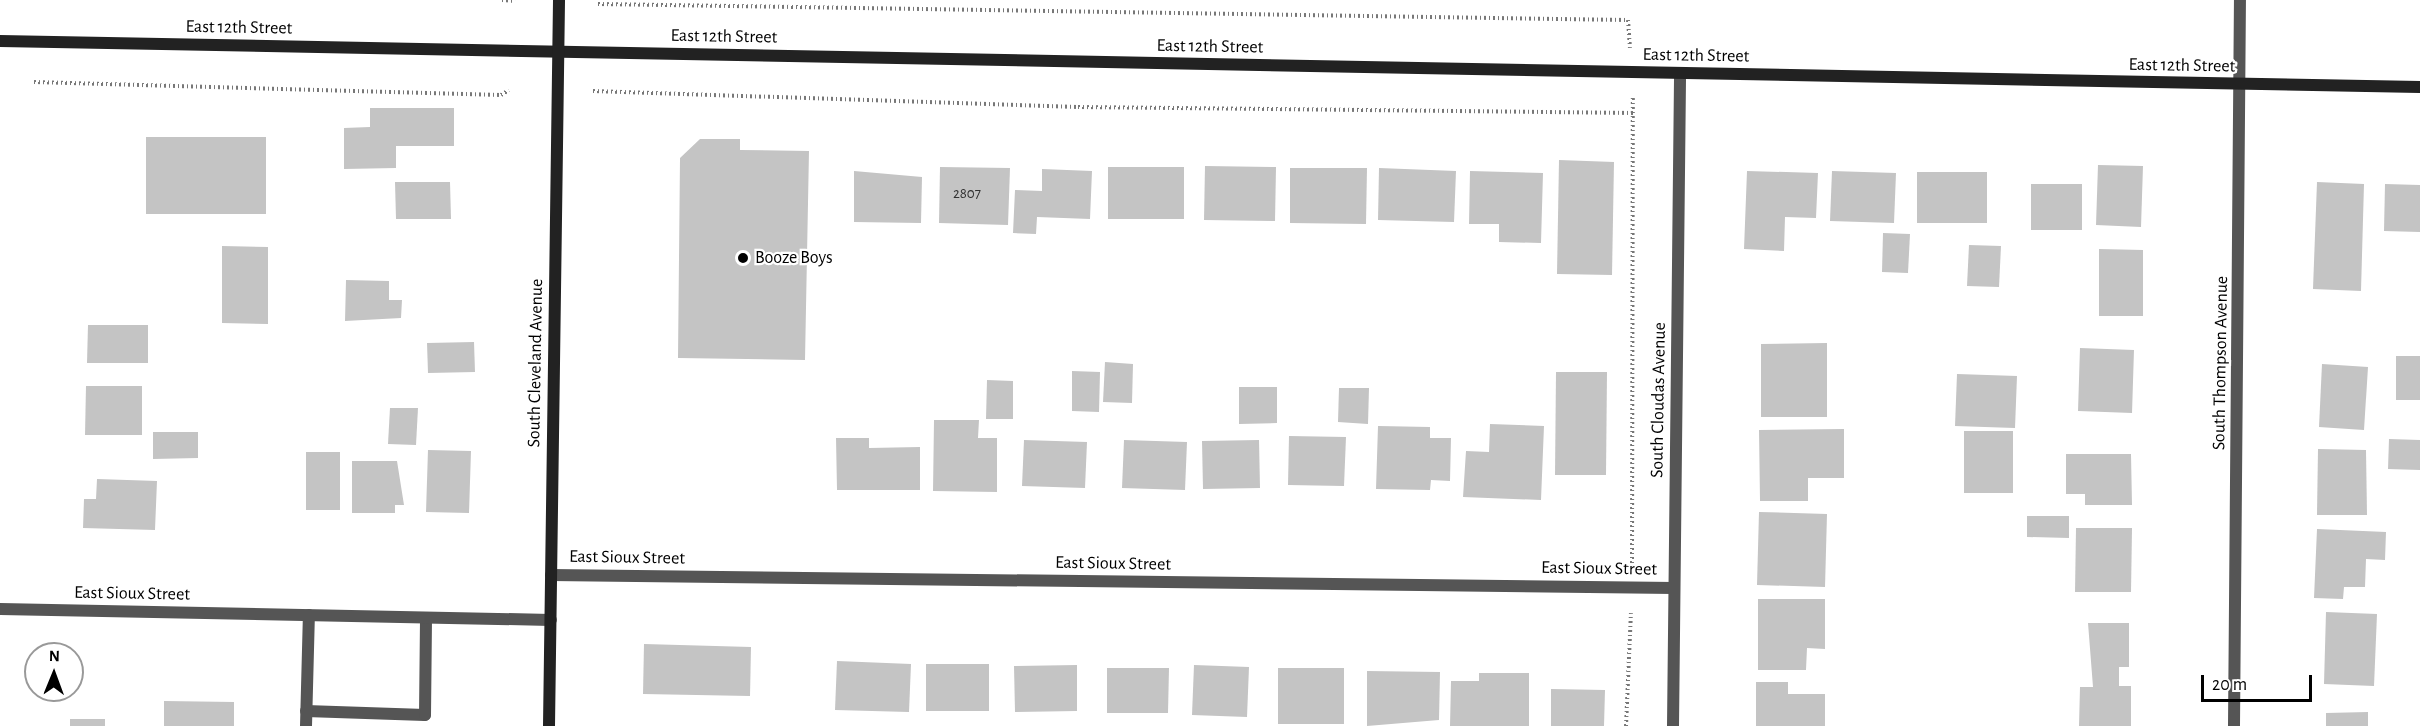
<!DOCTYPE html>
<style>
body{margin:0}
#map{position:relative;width:2420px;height:726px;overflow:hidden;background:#fff;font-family:"Alegreya Sans",sans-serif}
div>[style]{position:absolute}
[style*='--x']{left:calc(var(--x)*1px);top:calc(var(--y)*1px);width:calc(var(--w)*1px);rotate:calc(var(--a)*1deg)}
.building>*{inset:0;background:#c4c4c4}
.path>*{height:4px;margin-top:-2px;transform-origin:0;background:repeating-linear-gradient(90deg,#777 0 1.5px,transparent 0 4.5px)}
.lane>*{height:12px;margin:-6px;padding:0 6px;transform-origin:6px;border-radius:6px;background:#555}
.street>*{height:12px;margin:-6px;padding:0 6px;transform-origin:6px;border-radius:6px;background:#555}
.secondary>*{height:12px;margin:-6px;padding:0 6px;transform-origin:6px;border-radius:6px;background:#222}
.dots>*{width:16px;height:16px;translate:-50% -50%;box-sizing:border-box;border:3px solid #fff;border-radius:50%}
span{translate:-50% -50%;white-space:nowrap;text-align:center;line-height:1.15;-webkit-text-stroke:4.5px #fff;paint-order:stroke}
.number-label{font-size:15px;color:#313131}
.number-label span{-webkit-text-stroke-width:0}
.street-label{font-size:18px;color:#000}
.poi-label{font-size:18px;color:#000}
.left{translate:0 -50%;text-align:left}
.north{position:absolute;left:24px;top:642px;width:60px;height:60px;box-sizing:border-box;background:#fff;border:2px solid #999;border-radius:50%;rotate:1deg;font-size:16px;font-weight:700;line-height:24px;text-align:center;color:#000}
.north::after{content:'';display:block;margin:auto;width:21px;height:27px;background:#000;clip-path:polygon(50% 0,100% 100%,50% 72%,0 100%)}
.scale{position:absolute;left:2201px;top:675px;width:111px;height:27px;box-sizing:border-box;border:3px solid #000;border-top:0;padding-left:8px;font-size:18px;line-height:21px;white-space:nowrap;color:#000;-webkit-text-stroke:4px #fff;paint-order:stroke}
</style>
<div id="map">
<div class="building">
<i style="clip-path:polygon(370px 108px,454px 108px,454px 146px,396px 146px,396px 168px,344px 169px,344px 128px,370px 127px)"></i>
<i style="clip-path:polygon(146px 137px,266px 137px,266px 214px,146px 214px)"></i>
<i style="clip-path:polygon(700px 139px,740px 139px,740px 150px,809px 151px,805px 360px,678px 358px,680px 158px)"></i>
<i style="clip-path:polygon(1559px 160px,1614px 162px,1612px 275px,1557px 274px)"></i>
<i style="clip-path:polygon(2098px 165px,2143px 166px,2141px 227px,2096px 225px)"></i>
<i style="clip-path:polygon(1205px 166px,1276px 167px,1275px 221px,1204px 220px)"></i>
<i style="clip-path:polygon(940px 167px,1010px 168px,1008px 225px,939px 223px)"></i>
<i style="clip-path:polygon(1108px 167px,1184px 167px,1184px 219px,1108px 219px)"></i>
<i style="clip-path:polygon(1290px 168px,1367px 168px,1366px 224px,1290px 223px)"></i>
<i style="clip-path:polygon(1379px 168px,1456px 171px,1454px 222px,1378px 220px)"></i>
<i style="clip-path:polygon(1042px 169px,1092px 171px,1090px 219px,1037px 217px,1036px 234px,1013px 233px,1015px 190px,1042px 191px)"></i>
<i style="clip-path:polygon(854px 171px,922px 177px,921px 223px,854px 222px)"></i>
<i style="clip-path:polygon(1470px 171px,1543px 173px,1541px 243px,1499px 242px,1499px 224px,1469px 224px)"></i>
<i style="clip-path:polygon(1747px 171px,1818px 173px,1816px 218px,1785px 217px,1784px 251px,1744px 249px)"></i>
<i style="clip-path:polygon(1832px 171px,1896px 173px,1894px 223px,1830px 221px)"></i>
<i style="clip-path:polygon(1917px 172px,1987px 172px,1987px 223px,1917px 223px)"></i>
<i style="clip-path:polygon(395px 182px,450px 182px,451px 219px,396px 219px)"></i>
<i style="clip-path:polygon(2317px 182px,2364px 184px,2361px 291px,2313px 289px)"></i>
<i style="clip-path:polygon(2031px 184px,2082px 184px,2082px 230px,2031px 230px)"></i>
<i style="clip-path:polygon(2385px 184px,2420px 185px,2420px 232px,2384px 231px)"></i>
<i style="clip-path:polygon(1883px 233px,1910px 234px,1908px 273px,1882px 272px)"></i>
<i style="clip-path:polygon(1969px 245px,2001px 246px,1999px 287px,1967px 286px)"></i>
<i style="clip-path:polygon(222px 246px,268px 247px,268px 324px,222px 323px)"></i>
<i style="clip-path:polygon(2099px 249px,2143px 250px,2143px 316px,2099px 316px)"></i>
<i style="clip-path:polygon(346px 280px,389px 281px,389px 300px,402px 300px,401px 318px,345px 321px)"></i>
<i style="clip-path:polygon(88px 325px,148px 325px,148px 363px,87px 363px)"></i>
<i style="clip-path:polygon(474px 342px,475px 372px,428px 373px,427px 343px)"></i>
<i style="clip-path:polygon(1827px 343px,1827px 417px,1761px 417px,1761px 344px)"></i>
<i style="clip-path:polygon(2080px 348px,2134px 350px,2132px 413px,2078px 411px)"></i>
<i style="clip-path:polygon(2396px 356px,2420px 356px,2420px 400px,2396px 400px)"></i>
<i style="clip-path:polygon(1105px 362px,1133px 364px,1132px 403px,1103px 402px)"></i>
<i style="clip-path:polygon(2322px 364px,2368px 367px,2364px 430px,2319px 427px)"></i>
<i style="clip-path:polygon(1072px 371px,1100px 372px,1099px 412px,1072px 411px)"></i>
<i style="clip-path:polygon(1556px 372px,1607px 372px,1606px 475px,1555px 475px)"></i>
<i style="clip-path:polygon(1957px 374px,2017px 376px,2015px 428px,1955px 426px)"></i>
<i style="clip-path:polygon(987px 380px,1013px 381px,1013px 419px,986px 419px)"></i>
<i style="clip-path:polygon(86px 386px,142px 386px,142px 435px,85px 435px)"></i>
<i style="clip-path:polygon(1239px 387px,1277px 387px,1277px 423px,1239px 424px)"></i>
<i style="clip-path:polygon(1339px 388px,1369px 388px,1368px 424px,1338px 422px)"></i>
<i style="clip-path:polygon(390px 408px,418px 408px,416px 445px,388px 444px)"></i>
<i style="clip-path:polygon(934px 420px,979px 420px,978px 438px,997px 438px,997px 492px,933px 491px)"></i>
<i style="clip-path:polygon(1490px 424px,1544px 426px,1541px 500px,1463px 497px,1466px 451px,1489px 452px)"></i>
<i style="clip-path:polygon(1378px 426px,1430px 427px,1430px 438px,1451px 438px,1450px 481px,1431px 480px,1430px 490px,1376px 489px)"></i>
<i style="clip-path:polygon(1844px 429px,1844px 478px,1808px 478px,1808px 501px,1760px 501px,1759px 430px)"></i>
<i style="clip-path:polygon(1964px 431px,2013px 431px,2013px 493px,1964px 493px)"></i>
<i style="clip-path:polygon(153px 432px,198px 432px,198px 458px,153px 459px)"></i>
<i style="clip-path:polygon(1289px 436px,1346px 437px,1344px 486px,1288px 485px)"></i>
<i style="clip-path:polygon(836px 438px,869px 438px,869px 448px,920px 447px,920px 490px,837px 490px)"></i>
<i style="clip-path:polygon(2389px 439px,2420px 440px,2420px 470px,2388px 469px)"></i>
<i style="clip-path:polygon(1024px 440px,1087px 442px,1085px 488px,1022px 486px)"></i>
<i style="clip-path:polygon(1124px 440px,1187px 442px,1185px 490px,1122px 488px)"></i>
<i style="clip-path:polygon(1259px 440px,1260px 488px,1203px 489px,1202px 441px)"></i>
<i style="clip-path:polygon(2318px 449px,2366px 450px,2367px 515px,2317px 515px)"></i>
<i style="clip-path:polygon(428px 450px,471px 451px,469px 513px,426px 512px)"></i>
<i style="clip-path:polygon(306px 452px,340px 452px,340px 510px,306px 510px)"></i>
<i style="clip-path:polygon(2066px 454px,2131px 454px,2132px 505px,2085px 505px,2085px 494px,2066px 494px)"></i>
<i style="clip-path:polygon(352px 461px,397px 461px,404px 505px,395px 505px,395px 513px,352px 513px)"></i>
<i style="clip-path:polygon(97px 479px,157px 481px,155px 530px,83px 528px,84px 499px,96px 499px)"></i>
<i style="clip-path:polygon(1759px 512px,1827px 514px,1825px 587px,1757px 585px)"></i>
<i style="clip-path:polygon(2027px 516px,2069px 516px,2069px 538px,2027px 537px)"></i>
<i style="clip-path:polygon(2076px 528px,2132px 528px,2131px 592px,2075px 592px)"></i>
<i style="clip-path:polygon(2317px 529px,2386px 532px,2385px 560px,2366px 559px,2365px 587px,2344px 587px,2343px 599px,2314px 598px)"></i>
<i style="clip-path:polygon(1758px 599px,1825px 599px,1825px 649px,1807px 648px,1806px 670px,1758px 670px)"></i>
<i style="clip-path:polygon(2326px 612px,2377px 614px,2374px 686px,2324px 684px)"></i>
<i style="clip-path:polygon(2088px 623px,2129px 623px,2129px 667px,2119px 667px,2119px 686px,2131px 686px,2131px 726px,2079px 726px,2080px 687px,2093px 687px)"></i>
<i style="clip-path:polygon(644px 644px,751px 647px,750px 696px,643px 694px)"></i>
<i style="clip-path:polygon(837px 661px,911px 664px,909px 712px,835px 710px)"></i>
<i style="clip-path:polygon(926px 664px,989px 664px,989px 711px,926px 711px)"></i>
<i style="clip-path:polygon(1077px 665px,1077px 711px,1015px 712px,1014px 666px)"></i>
<i style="clip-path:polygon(1194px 665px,1249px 667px,1247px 717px,1192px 715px)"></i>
<i style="clip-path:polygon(1107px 668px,1169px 668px,1168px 713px,1107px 713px)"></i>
<i style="clip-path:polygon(1278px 668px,1344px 668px,1344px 724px,1278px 724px)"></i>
<i style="clip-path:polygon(1367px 671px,1440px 672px,1439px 720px,1367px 726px)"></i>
<i style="clip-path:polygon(1479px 673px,1529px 673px,1529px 726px,1450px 726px,1451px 681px,1479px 681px)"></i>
<i style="clip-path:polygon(1756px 682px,1788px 682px,1788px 694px,1825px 694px,1825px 726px,1756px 726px)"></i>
<i style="clip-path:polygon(1551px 689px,1605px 690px,1604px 726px,1551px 726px)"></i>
<i style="clip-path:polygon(164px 701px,234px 702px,234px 726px,164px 726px)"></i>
<i style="clip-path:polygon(2368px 712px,2368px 726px,2326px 726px,2326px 713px)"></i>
<i style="clip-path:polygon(70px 719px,105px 719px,105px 726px,70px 726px)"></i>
</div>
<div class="path">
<i style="--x:502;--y:0;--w:13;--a:4"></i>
<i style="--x:598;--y:4;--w:1030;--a:0.89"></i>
<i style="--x:1628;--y:20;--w:28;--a:86"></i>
<i style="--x:34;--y:82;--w:467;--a:1.6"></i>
<i style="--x:501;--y:95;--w:9;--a:-32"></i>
<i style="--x:593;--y:91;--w:485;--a:1.9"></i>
<i style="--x:1078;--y:107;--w:556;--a:0.62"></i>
<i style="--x:1632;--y:563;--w:466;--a:-89.9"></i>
<i style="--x:1626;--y:726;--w:113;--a:-87.5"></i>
</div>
<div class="lane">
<i style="--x:306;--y:711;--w:119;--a:1.9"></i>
<i style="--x:425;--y:715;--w:97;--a:-89.4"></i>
<i style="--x:306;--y:726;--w:111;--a:-88.5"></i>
</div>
<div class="street">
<i style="--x:551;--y:575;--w:1123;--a:0.66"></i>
<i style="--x:0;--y:609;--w:551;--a:1.14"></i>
<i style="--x:1673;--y:726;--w:652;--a:-89.38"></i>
<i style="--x:2234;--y:726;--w:726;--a:-89.53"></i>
</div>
<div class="secondary">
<i style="--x:0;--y:41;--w:2420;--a:1.09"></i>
<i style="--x:549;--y:726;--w:726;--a:-89.21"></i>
</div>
<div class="dots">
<i style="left:743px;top:258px;background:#000"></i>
</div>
<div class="number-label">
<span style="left:967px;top:194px">2807</span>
</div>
<div class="street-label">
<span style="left:239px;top:28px;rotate:1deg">East 12th Street</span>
<span style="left:724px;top:37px;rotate:1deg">East 12th Street</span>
<span style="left:1210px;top:47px;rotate:1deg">East 12th Street</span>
<span style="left:1696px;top:56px;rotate:1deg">East 12th Street</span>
<span style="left:2182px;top:66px;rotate:1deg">East 12th Street</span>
<span style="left:536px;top:363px;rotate:-89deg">South Cleveland Avenue</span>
<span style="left:2221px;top:363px;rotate:-89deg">South Thompson Avenue</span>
<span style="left:1659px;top:400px;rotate:-89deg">South Cloudas Avenue</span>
<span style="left:627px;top:558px;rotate:1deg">East Sioux Street</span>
<span style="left:1113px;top:564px;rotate:1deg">East Sioux Street</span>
<span style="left:1599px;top:569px;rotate:1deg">East Sioux Street</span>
<span style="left:132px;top:594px;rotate:1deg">East Sioux Street</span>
</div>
<div class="poi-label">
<span class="left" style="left:755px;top:258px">Booze Boys</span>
</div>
<div class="north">N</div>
<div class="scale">20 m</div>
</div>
